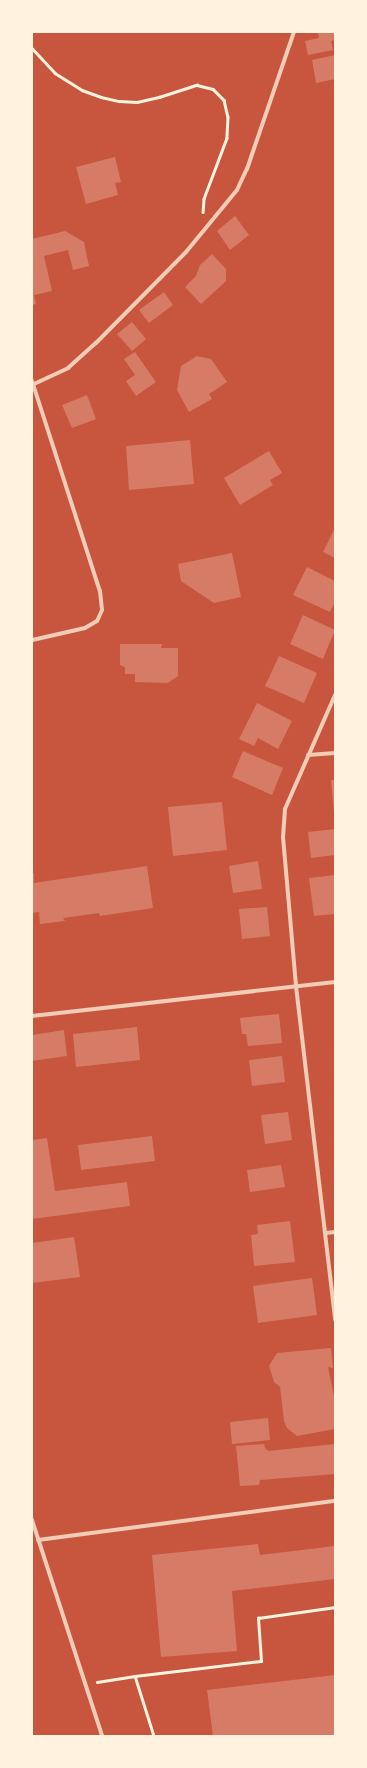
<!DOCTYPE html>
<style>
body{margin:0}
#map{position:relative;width:367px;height:1768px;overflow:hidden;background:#c8553d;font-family:"Roboto Condensed",sans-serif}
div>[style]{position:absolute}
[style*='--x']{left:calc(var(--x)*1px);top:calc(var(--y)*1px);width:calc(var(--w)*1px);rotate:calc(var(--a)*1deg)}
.building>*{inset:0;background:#d67c66}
.path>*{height:2.5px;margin:-1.25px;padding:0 1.25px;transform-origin:1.25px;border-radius:1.25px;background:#fff3e0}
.minor>*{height:4px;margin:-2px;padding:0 2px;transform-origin:2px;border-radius:2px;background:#f1ccb7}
span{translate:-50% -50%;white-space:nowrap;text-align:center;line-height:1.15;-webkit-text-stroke:3px #fff3e0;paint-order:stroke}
.frame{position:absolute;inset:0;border:33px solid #fff3e0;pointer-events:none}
</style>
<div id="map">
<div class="building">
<i style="clip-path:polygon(318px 32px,335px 32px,335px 40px,331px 41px,333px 50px,308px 55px,305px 41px,319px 38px)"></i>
<i style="clip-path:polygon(335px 55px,335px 79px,316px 83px,312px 60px)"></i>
<i style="clip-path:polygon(115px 157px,121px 182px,115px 183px,118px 195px,86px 204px,76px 167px)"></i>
<i style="clip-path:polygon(235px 216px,249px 235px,230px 250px,217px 231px)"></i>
<i style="clip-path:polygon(65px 231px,84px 242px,89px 266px,73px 270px,68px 250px,44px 256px,52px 291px,34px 295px,36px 304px,32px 305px,32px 239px)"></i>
<i style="clip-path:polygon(212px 254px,226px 269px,226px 281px,201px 304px,185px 287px,196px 276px,200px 265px)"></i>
<i style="clip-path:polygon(164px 292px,173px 305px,149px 323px,139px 310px)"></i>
<i style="clip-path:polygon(132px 322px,146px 339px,132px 351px,117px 334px)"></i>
<i style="clip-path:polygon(135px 352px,156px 382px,136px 396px,126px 381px,135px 375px,124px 359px)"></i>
<i style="clip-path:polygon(197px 356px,211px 359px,227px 382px,209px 394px,212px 399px,189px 412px,177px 390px,181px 366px)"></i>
<i style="clip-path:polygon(87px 395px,96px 419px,72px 428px,62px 405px)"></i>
<i style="clip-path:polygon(190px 440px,194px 484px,129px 490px,126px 446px)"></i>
<i style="clip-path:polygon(269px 451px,282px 473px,270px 480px,273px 485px,240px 505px,224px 478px)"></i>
<i style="clip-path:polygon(335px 528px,335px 558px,323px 552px)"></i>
<i style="clip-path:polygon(232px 553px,241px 597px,214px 603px,181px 581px,178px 564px)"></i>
<i style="clip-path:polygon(307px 567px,335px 581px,335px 602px,330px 612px,293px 595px)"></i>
<i style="clip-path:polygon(303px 615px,335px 630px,323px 659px,290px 644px)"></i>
<i style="clip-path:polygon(120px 644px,162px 644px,161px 648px,178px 648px,178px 676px,168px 683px,135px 682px,135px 674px,125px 674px,125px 667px,120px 665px)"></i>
<i style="clip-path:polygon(279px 656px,317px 673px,304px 703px,265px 686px)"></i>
<i style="clip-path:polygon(257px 703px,292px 721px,278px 749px,258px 738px,254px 746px,239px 739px)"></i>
<i style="clip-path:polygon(243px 751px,283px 768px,272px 795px,232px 777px)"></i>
<i style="clip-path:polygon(331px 780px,335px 780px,335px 813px,334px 813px)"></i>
<i style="clip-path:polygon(222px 802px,227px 850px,173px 856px,168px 807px)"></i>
<i style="clip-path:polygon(335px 829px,335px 855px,311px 858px,308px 832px)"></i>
<i style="clip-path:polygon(258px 861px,262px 889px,233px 893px,229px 866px)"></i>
<i style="clip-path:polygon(147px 866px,153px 908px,100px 916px,99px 913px,63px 918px,65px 921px,40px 924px,39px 912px,32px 913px,32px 874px,34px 873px,34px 883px)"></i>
<i style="clip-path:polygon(335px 875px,335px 914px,314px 916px,309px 878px)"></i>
<i style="clip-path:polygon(267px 907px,270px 936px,242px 939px,239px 909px)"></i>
<i style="clip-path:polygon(279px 1014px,282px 1043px,248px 1046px,246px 1034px,242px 1034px,240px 1018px)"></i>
<i style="clip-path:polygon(137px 1027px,140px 1060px,76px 1067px,73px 1034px)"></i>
<i style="clip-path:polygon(64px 1030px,67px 1056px,32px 1061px,32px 1035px)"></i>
<i style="clip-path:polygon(282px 1056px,285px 1082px,252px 1086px,249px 1060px)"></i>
<i style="clip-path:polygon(288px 1112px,292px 1140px,265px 1144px,261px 1115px)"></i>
<i style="clip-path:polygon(152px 1136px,155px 1161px,81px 1170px,78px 1145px)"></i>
<i style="clip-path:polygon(47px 1138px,55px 1191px,127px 1182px,130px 1206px,32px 1219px,32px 1140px)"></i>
<i style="clip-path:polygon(281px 1165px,285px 1187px,250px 1192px,247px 1170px)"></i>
<i style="clip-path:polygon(290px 1221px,295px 1262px,254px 1266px,251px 1235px,258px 1234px,257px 1225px)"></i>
<i style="clip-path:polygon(74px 1237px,80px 1277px,32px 1283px,32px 1243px)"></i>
<i style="clip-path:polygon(312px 1278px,317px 1315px,258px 1323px,253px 1286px)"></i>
<i style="clip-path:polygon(331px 1348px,333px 1368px,328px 1367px,335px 1401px,335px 1429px,297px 1436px,287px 1428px,284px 1421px,280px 1387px,274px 1382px,269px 1366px,277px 1353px)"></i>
<i style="clip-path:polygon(268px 1418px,270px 1440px,232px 1444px,230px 1422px)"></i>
<i style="clip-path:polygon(264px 1444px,265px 1448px,268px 1451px,335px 1444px,335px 1474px,260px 1480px,259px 1485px,240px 1486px,236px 1446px)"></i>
<i style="clip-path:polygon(258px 1544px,260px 1555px,335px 1546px,335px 1579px,232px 1591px,237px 1651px,161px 1657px,152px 1555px)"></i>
<i style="clip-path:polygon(335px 1675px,335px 1736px,213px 1736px,207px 1690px)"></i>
</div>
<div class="path">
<i style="--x:32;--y:48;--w:34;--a:47"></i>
<i style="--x:55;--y:73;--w:32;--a:32"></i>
<i style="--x:82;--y:90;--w:20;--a:20"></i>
<i style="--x:101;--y:97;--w:18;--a:13"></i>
<i style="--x:119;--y:101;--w:18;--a:3"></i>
<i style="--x:137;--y:102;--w:23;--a:-13"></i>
<i style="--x:159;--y:97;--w:40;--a:-18"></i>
<i style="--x:197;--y:85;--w:16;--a:14"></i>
<i style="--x:213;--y:89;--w:16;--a:45"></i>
<i style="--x:224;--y:100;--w:17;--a:77"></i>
<i style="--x:228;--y:117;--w:21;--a:93"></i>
<i style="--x:227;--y:138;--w:65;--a:110.7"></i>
<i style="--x:204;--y:199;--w:13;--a:94"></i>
<i style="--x:135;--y:1676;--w:127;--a:-6.8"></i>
<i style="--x:261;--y:1661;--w:43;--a:-94"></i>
<i style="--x:258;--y:1618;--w:78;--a:-8.1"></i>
<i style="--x:97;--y:1682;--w:38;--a:-9"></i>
<i style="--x:135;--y:1676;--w:63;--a:72.4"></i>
</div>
<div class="minor">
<i style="--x:32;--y:381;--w:221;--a:72.1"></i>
<i style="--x:100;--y:591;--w:19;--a:84"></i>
<i style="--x:102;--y:610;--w:12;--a:114"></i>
<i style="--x:97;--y:621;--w:14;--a:150"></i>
<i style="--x:85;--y:628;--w:54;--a:167.2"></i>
<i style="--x:34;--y:384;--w:38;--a:-25"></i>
<i style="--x:68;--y:368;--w:38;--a:-42"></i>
<i style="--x:96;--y:343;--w:128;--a:-45.3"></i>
<i style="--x:186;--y:252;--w:80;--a:-50.6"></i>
<i style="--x:237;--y:190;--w:23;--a:-65"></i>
<i style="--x:247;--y:169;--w:145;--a:-71.1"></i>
<i style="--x:335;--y:695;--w:124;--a:113.7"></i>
<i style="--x:285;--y:809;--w:28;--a:94"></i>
<i style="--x:283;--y:837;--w:150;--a:85"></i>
<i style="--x:296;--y:986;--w:336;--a:83.3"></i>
<i style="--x:308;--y:755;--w:27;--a:-4"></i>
<i style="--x:32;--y:1016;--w:305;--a:-6.4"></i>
<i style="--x:326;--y:1233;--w:9;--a:-6"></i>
<i style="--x:32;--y:1520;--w:227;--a:72"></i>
<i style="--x:38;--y:1540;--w:300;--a:-7.5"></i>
</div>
<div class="frame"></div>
</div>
